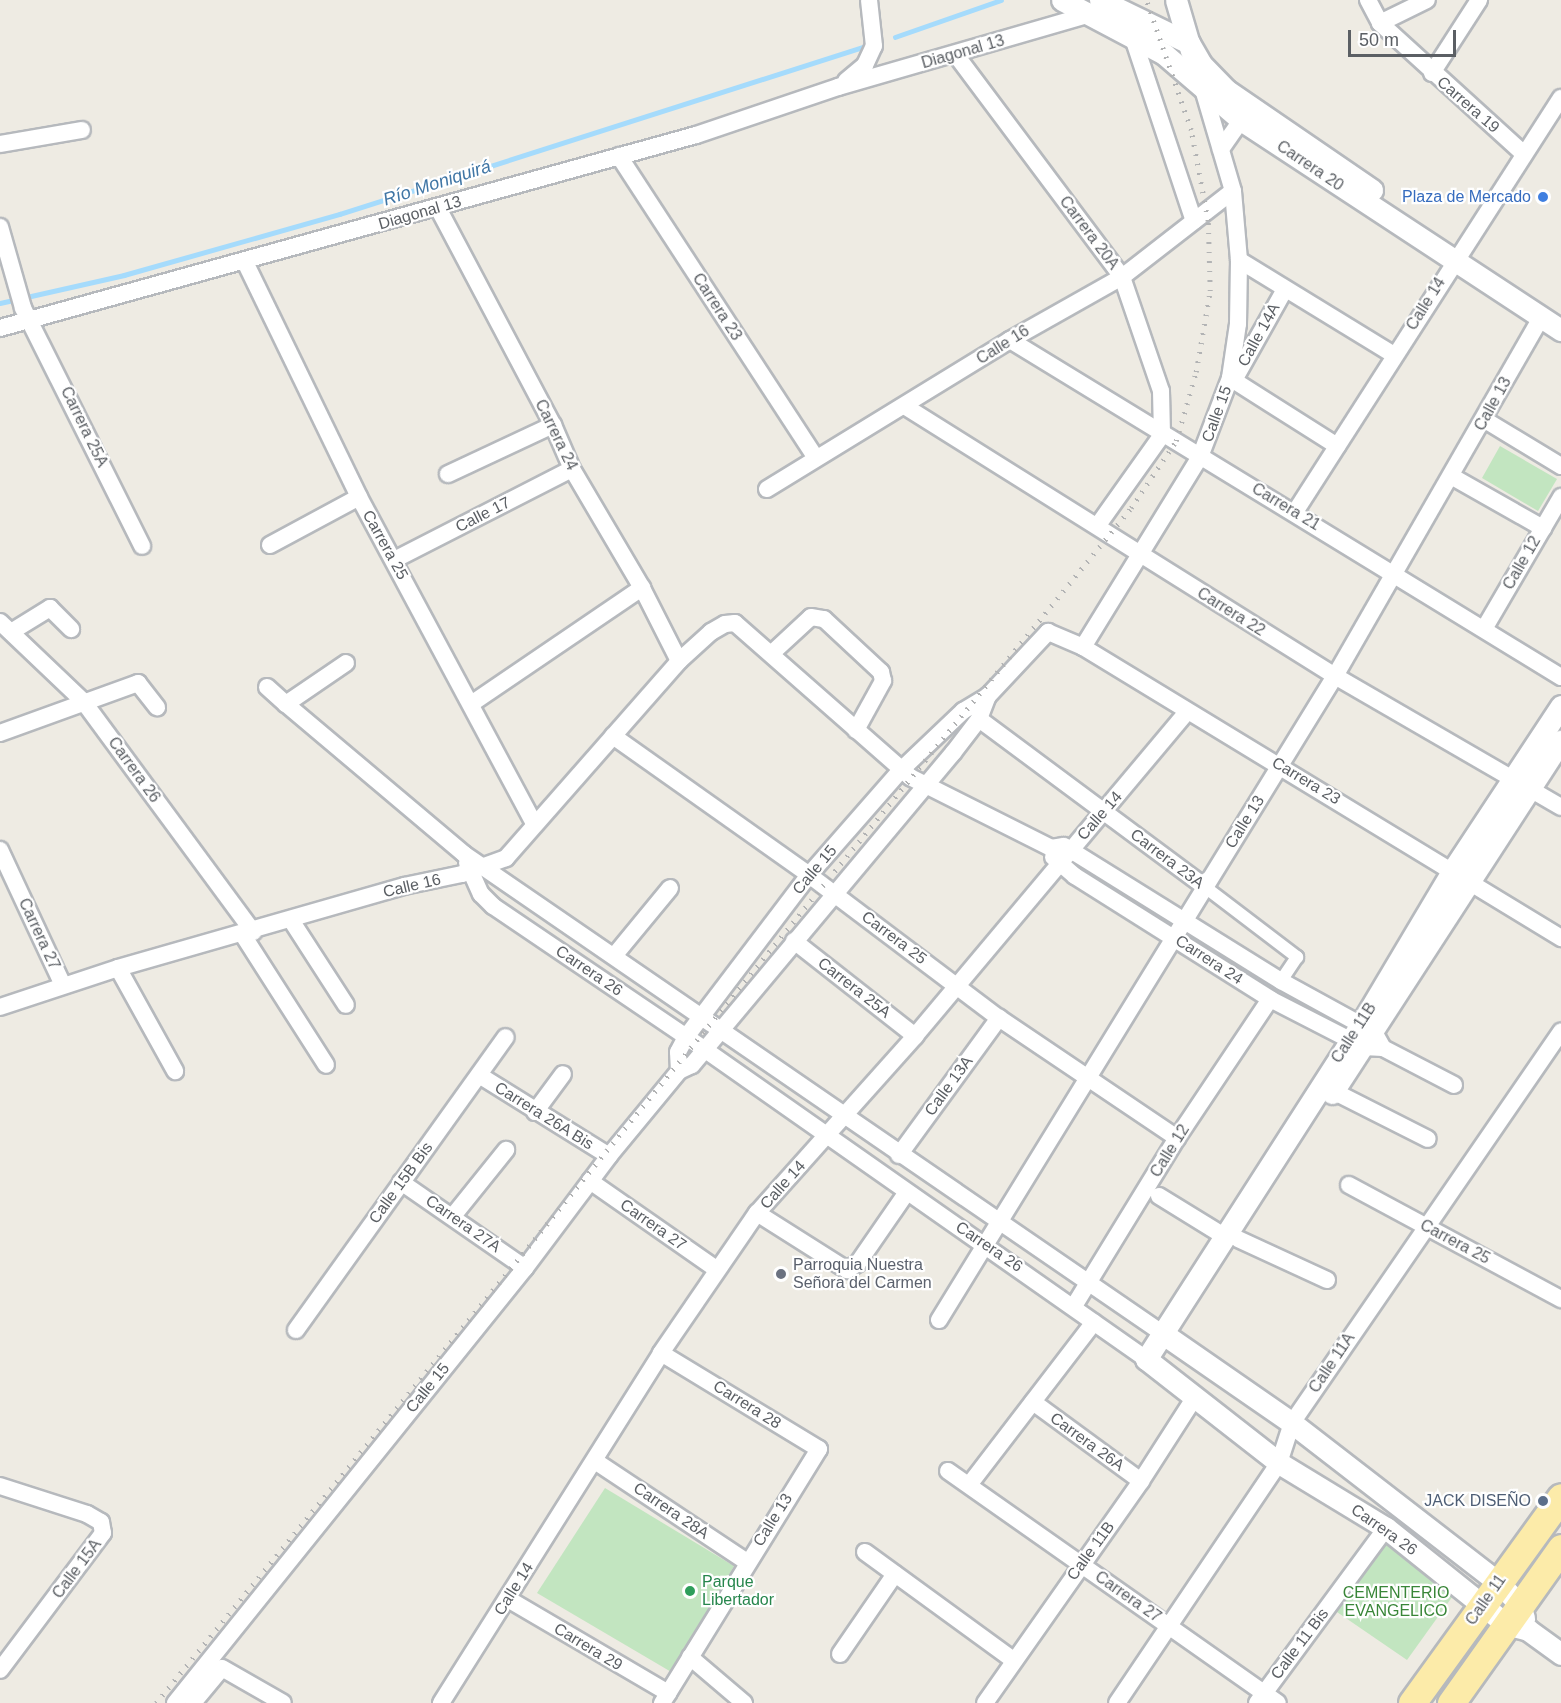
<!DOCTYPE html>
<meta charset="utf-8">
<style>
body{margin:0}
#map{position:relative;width:1561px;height:1703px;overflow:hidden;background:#eeebe3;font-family:Arial,sans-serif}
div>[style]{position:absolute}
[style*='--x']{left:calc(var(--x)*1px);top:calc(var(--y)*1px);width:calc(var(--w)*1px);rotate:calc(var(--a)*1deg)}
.green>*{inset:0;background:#c2e5c0}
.stream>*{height:4.5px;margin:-2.25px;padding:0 2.25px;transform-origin:2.25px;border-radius:2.25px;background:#a5dbfc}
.roads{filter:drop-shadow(2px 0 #b6b9bd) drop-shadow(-2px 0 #b6b9bd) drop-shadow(0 2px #b6b9bd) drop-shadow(0 -2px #b6b9bd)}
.pedestrian>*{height:12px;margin:-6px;padding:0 6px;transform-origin:6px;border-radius:6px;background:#fff}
.minor>*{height:16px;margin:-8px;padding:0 8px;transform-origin:8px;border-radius:8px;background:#fff}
.tertiary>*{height:21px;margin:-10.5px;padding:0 10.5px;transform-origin:10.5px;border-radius:10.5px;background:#fff}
.primary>*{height:27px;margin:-13.5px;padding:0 13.5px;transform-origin:13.5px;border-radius:13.5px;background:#fceba9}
.rail>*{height:4.5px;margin-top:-2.25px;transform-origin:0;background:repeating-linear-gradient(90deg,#b2b3b4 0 1.5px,transparent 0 9.5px)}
.dots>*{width:16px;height:16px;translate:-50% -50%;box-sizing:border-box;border:3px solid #fff;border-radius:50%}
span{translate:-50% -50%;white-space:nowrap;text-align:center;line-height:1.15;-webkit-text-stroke:4.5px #fff;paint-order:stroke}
.street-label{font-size:16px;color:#5b5f64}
.shop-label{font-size:16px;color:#366cbe}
.right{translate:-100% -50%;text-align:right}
.worship-label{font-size:16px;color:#5b616d}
.left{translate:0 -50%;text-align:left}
.service-label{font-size:16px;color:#4e5e75}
.leisure-label{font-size:16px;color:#27864d}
.park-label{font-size:16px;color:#398638}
.water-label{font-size:18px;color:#4076a5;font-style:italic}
.scale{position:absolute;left:1348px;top:30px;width:108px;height:27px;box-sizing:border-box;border:3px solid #5b5f64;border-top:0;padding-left:8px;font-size:18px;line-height:21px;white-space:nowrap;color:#5b5f64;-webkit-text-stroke:4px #fff;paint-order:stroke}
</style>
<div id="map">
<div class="green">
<i style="clip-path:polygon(1500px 446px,1557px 479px,1538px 511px,1482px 478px)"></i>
<i style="clip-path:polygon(605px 1488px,734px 1566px,673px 1673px,537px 1593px)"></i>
<i style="clip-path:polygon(1382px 1541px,1455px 1593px,1407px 1660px,1334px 1610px)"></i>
</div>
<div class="stream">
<i style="--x:895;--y:37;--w:112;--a:-19.2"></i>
<i style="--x:0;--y:303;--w:127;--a:-12.7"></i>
<i style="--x:124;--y:275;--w:224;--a:-15.8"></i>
<i style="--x:340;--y:214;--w:552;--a:-17.71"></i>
</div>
<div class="roads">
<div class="pedestrian">
<i style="--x:1205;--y:887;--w:116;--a:37.3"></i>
<i style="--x:1297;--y:957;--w:29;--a:124"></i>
</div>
<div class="minor">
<i style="--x:1368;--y:0;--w:26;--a:62"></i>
<i style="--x:1380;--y:23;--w:195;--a:42.3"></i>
<i style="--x:1380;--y:23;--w:52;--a:-26.1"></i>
<i style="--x:1132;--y:35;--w:196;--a:71.6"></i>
<i style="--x:956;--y:55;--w:277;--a:53.2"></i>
<i style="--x:1122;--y:277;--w:120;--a:71.1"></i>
<i style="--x:1161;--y:391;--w:44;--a:88.7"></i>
<i style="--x:1162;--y:435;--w:110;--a:125.4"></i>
<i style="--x:1432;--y:73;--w:87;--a:-57.2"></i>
<i style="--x:846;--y:81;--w:25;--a:-40"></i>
<i style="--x:865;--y:65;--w:21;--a:-65"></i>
<i style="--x:874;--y:46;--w:46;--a:-96.2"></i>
<i style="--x:0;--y:144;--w:83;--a:-9.7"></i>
<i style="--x:1221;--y:149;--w:35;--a:-55"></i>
<i style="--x:619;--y:156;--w:359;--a:56.9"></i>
<i style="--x:438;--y:208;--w:246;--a:62.1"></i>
<i style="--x:553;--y:425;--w:48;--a:66.6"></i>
<i style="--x:572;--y:469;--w:138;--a:59.5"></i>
<i style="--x:642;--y:588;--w:82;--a:63.1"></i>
<i style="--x:0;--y:227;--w:84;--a:74.1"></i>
<i style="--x:23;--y:308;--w:266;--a:63.4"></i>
<i style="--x:1239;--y:260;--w:182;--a:31.5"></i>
<i style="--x:245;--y:262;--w:261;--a:64.1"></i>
<i style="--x:359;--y:497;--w:370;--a:61.8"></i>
<i style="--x:0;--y:328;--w:722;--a:-15.5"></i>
<i style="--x:696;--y:135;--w:150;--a:-18.7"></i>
<i style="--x:838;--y:87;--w:259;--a:-16.1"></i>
<i style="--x:1010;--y:340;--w:646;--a:31.45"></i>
<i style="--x:1230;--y:378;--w:127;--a:32.4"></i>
<i style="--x:1234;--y:380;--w:102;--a:-60.7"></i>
<i style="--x:906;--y:407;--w:506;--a:32.09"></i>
<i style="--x:1335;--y:676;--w:261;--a:30.1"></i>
<i style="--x:1485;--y:420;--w:89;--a:31.2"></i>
<i style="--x:448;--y:474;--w:116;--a:-25"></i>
<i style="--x:1451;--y:476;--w:106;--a:29.5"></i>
<i style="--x:767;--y:489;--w:285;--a:-31.5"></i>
<i style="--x:1010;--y:340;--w:129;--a:-29.4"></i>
<i style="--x:1122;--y:277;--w:140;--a:-37.8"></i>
<i style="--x:1295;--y:512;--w:492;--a:-57.3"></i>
<i style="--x:270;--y:545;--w:101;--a:-28.3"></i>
<i style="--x:394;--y:560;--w:200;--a:-27.1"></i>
<i style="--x:0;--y:622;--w:115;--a:43.6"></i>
<i style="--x:83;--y:701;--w:287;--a:53.6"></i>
<i style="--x:1484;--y:629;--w:153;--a:-59.7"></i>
<i style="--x:11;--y:632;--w:46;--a:-31.6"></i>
<i style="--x:50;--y:608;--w:30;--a:45"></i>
<i style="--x:1083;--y:647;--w:223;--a:-58.4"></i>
<i style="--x:1200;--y:457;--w:85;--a:-69.2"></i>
<i style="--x:1230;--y:378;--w:55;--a:-81.6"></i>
<i style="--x:1238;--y:324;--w:64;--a:-89.1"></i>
<i style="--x:1239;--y:260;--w:69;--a:-95"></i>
<i style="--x:1233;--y:191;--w:109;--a:-106.4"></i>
<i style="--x:771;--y:654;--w:54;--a:-42.8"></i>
<i style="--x:811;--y:617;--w:13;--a:9"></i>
<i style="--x:824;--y:619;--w:78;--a:42.9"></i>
<i style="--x:881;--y:672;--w:9;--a:77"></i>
<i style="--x:883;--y:681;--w:56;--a:118.9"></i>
<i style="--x:346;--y:663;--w:73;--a:145.7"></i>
<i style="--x:286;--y:704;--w:233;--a:40.1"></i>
<i style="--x:464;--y:854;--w:847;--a:34.46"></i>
<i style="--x:267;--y:687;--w:25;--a:42"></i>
<i style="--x:471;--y:704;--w:207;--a:-34.2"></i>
<i style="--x:979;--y:719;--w:282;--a:36.6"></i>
<i style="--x:0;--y:733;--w:147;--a:-19.9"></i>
<i style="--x:138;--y:683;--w:31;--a:52"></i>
<i style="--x:613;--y:736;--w:240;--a:35.3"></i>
<i style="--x:809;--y:875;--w:238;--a:37"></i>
<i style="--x:999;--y:1018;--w:215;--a:34"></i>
<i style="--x:0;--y:850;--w:149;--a:65"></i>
<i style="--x:1053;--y:857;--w:29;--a:41"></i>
<i style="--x:1075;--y:876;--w:231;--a:32.2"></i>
<i style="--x:1270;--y:999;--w:106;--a:27.1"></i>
<i style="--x:1364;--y:1047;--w:19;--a:3"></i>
<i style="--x:1383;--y:1048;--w:80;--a:27.5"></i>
<i style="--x:467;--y:863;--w:34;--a:66"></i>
<i style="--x:481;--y:894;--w:17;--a:45"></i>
<i style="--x:493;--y:906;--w:255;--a:34.1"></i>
<i style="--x:704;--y:1049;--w:540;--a:35.04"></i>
<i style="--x:291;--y:920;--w:101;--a:57.1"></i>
<i style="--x:243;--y:935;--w:154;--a:57.4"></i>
<i style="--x:794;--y:941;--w:154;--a:38.1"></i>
<i style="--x:614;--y:956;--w:88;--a:-50.5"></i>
<i style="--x:118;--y:968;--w:118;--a:61"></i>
<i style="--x:0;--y:1007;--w:124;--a:-18.3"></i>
<i style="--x:118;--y:968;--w:298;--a:-16"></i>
<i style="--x:404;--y:886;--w:59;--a:-11.7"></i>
<i style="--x:462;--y:874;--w:47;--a:-20"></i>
<i style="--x:506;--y:858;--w:262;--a:-48.7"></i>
<i style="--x:679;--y:661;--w:43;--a:-42.2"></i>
<i style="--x:711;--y:632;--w:16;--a:-30"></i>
<i style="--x:725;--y:624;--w:10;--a:-6"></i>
<i style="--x:735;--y:623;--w:233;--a:41.3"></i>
<i style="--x:910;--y:777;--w:158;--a:26.7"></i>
<i style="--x:1051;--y:848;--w:13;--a:-9"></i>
<i style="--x:1064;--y:846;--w:256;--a:31.9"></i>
<i style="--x:1281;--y:981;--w:106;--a:28.7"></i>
<i style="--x:1374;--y:1032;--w:18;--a:61"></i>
<i style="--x:679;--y:1071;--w:19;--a:-93"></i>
<i style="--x:678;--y:1052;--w:17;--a:-62"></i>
<i style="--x:686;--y:1037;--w:203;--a:-52.8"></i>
<i style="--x:809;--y:875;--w:140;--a:-48.8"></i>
<i style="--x:901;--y:770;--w:86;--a:-43.6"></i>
<i style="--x:963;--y:711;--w:29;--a:-31"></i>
<i style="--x:479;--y:1075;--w:153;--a:31.9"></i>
<i style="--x:1333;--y:1091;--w:106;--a:26.8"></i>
<i style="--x:535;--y:1112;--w:47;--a:-53.6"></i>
<i style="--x:899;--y:1155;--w:170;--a:-53.9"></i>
<i style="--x:590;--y:1181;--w:154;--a:34.9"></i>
<i style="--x:401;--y:1182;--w:151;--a:34.7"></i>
<i style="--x:1349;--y:1185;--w:241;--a:28.3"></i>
<i style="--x:1159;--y:1196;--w:76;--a:31.6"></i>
<i style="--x:757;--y:1213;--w:107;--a:32.3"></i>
<i style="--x:847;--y:1270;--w:13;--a:-32"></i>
<i style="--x:858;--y:1263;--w:86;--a:-55.4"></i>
<i style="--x:453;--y:1216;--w:85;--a:-51.2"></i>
<i style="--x:1238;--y:1239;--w:98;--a:24.7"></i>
<i style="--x:1074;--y:1306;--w:197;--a:-58.5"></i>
<i style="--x:1177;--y:1138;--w:167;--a:-56.2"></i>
<i style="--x:939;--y:1320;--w:756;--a:-58.41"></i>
<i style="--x:1335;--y:676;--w:413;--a:-60.1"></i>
<i style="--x:296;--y:1330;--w:360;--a:-54.4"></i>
<i style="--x:661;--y:1353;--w:185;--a:31.3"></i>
<i style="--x:819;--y:1449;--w:299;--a:121.7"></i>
<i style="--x:1033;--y:1402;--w:134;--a:36.2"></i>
<i style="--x:595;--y:1461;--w:182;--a:33.6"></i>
<i style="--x:948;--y:1471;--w:403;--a:35.1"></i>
<i style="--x:969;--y:1485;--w:205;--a:-52.5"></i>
<i style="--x:0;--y:1486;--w:91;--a:17.8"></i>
<i style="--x:87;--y:1514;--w:16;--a:30"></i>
<i style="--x:101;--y:1522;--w:11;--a:80"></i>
<i style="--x:103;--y:1533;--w:171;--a:126.9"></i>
<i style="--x:865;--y:1552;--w:183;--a:36.1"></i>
<i style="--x:508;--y:1599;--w:186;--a:30.4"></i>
<i style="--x:840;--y:1654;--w:97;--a:-55.5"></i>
<i style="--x:690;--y:1657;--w:71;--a:40.4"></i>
<i style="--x:175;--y:1703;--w:558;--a:-51.18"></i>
<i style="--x:525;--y:1268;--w:140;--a:-53.1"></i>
<i style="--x:609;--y:1156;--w:110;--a:-50.5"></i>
<i style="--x:679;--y:1071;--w:14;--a:-25"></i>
<i style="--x:692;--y:1065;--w:407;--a:-50.1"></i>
<i style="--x:953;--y:753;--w:43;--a:-52.6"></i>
<i style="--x:979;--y:719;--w:25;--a:-69"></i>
<i style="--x:988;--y:696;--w:88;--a:-46.8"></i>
<i style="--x:1048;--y:632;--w:38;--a:23"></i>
<i style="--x:1083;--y:647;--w:560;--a:31.33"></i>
<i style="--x:193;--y:1703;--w:45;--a:-50.4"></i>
<i style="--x:222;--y:1668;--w:70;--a:29.8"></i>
<i style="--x:441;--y:1703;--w:413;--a:-57.8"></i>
<i style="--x:661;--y:1353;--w:170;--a:-55.6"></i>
<i style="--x:757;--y:1213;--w:237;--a:-48.2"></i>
<i style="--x:915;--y:1036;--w:423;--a:-50"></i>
<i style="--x:985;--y:1703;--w:271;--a:-54.9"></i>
<i style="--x:1141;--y:1481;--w:100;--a:-57.3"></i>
<i style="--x:1117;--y:1703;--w:290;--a:-56"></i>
<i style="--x:1279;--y:1463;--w:42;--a:-72"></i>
<i style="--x:1292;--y:1423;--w:475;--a:-55.5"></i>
<i style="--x:1257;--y:1703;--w:217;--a:-53.6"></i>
</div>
<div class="tertiary">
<i style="--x:1062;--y:0;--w:115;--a:27.9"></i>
<i style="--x:1164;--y:54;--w:101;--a:40.6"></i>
<i style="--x:1241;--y:120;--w:383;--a:33.3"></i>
<i style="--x:1100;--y:0;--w:99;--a:25.8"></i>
<i style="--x:1189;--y:43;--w:24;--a:60"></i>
<i style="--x:1201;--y:64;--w:36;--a:46"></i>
<i style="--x:1226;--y:90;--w:177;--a:34.4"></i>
<i style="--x:1176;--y:0;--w:53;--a:73.6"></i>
<i style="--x:1561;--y:706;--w:196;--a:123.4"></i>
<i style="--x:1453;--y:870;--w:182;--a:120.8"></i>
<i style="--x:1360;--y:1026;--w:396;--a:122.7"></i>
<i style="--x:1146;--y:1359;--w:169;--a:38"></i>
<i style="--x:1279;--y:1463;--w:125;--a:31.3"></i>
<i style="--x:1386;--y:1528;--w:154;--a:38.7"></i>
<i style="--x:1506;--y:1624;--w:23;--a:15"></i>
<i style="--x:1528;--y:1630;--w:41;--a:36"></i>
<i style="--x:1332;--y:1093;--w:420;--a:-57"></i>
<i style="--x:1162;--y:1333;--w:158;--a:34.7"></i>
<i style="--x:1292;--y:1423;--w:260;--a:37.7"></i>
<i style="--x:1498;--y:1582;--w:32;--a:46"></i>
<i style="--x:1520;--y:1605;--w:14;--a:73"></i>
</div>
<div class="primary">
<i style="--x:1412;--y:1703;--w:254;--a:-54.1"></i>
<i style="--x:1451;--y:1703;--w:190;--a:-54.6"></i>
</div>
</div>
<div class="rail">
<i style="--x:156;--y:1703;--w:1542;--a:-50.79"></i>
<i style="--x:1131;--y:508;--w:81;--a:-56.1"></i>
<i style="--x:1176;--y:441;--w:72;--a:-73.8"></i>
<i style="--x:1196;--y:372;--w:82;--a:-80.2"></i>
<i style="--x:1210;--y:291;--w:70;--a:-91.6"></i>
<i style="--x:1208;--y:221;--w:93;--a:-100.6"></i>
<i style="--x:1191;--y:130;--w:138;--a:-109.1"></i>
</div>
<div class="dots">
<i style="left:1543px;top:197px;background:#3f7fe0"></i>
<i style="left:781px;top:1274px;background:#6b7280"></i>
<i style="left:1543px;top:1501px;background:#5c6f8a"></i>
<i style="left:690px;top:1591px;background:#2e9e5b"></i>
</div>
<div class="street-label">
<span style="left:963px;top:52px;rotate:-16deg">Diagonal 13</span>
<span style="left:1468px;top:105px;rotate:41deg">Carrera 19</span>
<span style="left:1310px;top:166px;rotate:34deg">Carrera 20</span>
<span style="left:420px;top:213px;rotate:-16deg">Diagonal 13</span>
<span style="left:1089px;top:233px;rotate:53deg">Carrera 20A</span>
<span style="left:1426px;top:304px;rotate:-58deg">Calle 14</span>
<span style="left:717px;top:307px;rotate:57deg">Carrera 23</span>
<span style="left:1259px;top:335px;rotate:-61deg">Calle 14A</span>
<span style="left:1003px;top:345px;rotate:-32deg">Calle 16</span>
<span style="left:1493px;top:404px;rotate:-61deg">Calle 13</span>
<span style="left:1217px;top:414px;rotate:-70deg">Calle 15</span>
<span style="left:84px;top:427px;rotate:64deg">Carrera 25A</span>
<span style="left:556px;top:435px;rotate:64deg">Carrera 24</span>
<span style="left:1286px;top:507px;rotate:31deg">Carrera 21</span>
<span style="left:483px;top:515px;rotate:-27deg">Calle 17</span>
<span style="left:385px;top:545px;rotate:61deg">Carrera 25</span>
<span style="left:1522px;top:563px;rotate:-60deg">Calle 12</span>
<span style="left:1231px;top:612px;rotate:32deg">Carrera 22</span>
<span style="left:134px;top:770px;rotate:54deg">Carrera 26</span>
<span style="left:1306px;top:781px;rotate:31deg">Carrera 23</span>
<span style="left:1100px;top:816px;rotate:-49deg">Calle 14</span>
<span style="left:1245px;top:822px;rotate:-58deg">Calle 13</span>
<span style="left:1167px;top:859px;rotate:37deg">Carrera 23A</span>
<span style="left:815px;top:870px;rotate:-50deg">Calle 15</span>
<span style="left:412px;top:886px;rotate:-13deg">Calle 16</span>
<span style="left:39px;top:934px;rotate:65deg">Carrera 27</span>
<span style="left:894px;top:938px;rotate:37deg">Carrera 25</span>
<span style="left:1209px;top:960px;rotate:33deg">Carrera 24</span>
<span style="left:589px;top:971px;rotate:34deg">Carrera 26</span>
<span style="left:854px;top:988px;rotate:38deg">Carrera 25A</span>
<span style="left:1354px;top:1033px;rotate:-57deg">Calle 11B</span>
<span style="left:949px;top:1086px;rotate:-54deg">Calle 13A</span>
<span style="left:544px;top:1116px;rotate:32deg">Carrera 26A Bis</span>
<span style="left:1170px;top:1151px;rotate:-58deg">Calle 12</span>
<span style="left:401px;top:1183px;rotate:-54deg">Calle 15B Bis</span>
<span style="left:783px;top:1185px;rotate:-48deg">Calle 14</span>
<span style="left:463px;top:1224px;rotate:35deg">Carrera 27A</span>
<span style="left:653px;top:1225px;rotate:35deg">Carrera 27</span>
<span style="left:1455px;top:1242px;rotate:28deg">Carrera 25</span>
<span style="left:989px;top:1247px;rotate:34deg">Carrera 26</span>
<span style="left:1332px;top:1363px;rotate:-56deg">Calle 11A</span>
<span style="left:428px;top:1388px;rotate:-51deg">Calle 15</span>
<span style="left:747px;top:1405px;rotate:32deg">Carrera 28</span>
<span style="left:1087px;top:1442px;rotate:36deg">Carrera 26A</span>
<span style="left:671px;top:1511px;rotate:34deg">Carrera 28A</span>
<span style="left:773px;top:1520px;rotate:-58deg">Calle 13</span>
<span style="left:1384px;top:1530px;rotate:35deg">Carrera 26</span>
<span style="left:1091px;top:1551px;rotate:-54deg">Calle 11B</span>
<span style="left:77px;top:1569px;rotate:-53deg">Calle 15A</span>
<span style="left:514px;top:1589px;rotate:-58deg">Calle 14</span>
<span style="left:1128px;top:1597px;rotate:35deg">Carrera 27</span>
<span style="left:1486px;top:1600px;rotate:-55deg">Calle 11</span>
<span style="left:1300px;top:1644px;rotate:-53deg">Calle 11 Bis</span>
<span style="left:588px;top:1647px;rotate:31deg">Carrera 29</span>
</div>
<div class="shop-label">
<span class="right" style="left:1531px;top:197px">Plaza de Mercado</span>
</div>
<div class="worship-label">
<span class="left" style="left:793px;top:1274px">Parroquia Nuestra<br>Señora del Carmen</span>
</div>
<div class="service-label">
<span class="right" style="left:1531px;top:1501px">JACK DISEÑO</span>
</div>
<div class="leisure-label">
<span class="left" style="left:702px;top:1591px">Parque<br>Libertador</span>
</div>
<div class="park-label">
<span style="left:1396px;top:1602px">CEMENTERIO<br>EVANGELICO</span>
</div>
<div class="water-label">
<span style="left:437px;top:183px;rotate:-18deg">Río Moniquirá</span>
</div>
<div class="scale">50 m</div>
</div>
